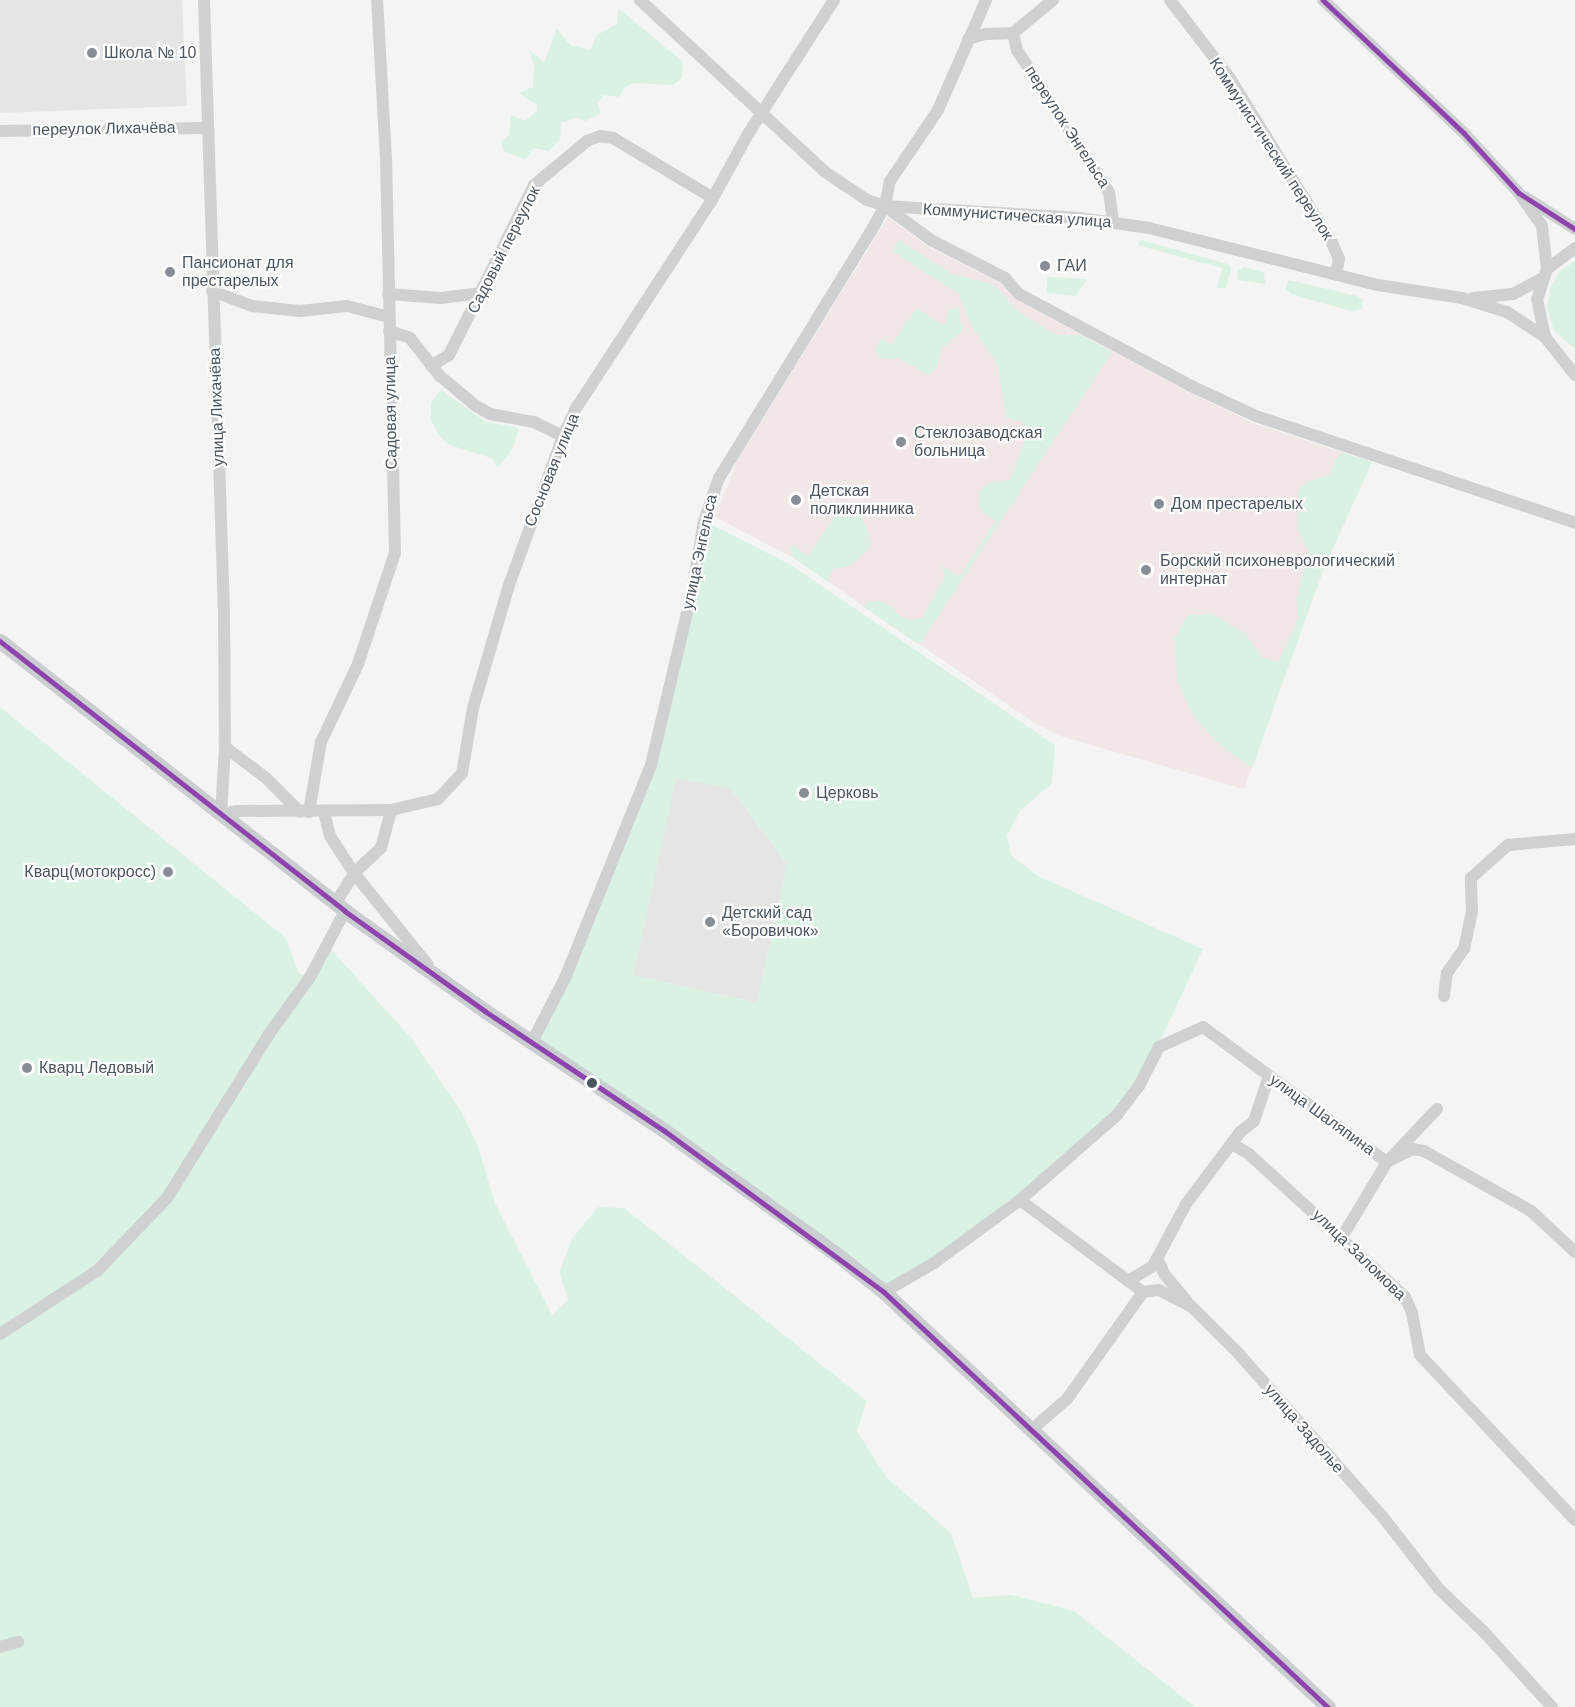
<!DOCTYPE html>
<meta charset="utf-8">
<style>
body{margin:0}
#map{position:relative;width:1575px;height:1707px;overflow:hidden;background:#f4f4f4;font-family:Arial,sans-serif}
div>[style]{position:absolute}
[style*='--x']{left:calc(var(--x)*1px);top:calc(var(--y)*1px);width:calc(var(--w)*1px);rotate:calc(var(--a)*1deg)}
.education>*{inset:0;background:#e6e5e6}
.medical>*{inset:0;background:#f1e7e6}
.green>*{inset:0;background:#d9f2e3}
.minor>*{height:12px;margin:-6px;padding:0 6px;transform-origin:6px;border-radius:6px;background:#ced0d2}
.major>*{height:15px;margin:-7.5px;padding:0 7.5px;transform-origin:7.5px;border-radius:7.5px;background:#caced1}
.bus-1>*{height:4.5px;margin:-2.25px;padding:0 2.25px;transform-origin:2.25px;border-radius:2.25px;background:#8e44ad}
.dots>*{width:16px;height:16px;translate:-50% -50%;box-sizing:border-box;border:3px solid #fff;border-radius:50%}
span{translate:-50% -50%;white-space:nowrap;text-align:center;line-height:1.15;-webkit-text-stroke:4.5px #fff;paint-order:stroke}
.poi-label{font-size:16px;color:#4a5661}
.left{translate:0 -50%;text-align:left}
.right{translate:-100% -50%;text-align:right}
.street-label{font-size:16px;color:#4a5661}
</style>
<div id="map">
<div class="education">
<i style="clip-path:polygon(0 0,182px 0,187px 106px,0 113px)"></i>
<i style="clip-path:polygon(676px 777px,731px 789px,787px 864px,757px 1003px,633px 975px)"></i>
</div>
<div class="medical">
<i style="clip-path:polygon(888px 217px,927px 246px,1001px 283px,1015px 299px,1188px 392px,1253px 423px,1372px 462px,1324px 568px,1244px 789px,1060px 736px,1033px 722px,792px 557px,715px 517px,737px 461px)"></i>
</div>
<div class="green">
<i style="clip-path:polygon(618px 8px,683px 62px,682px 78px,673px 85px,635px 83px,625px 87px,619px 97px,603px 95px,597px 104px,601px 113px,586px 121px,575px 118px,561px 123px,560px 139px,549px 151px,533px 148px,526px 159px,504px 152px,501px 142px,509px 135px,511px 115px,525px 121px,537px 111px,537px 105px,519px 93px,533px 87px,534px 66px,529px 50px,544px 62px,557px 29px,570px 45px,590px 50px,597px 35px,617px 24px)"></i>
<i style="clip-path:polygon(899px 240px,952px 274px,994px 285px,1016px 310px,1056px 335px,1081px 335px,1112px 352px,919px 645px,864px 607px,868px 602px,879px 601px,892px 606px,898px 615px,910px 620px,922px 618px,945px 576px,941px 566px,960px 576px,996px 521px,980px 510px,979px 492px,988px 483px,1010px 480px,1024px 443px,1025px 423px,1006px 417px,998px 366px,972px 327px,959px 294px,892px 251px)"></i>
<i style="clip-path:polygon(1141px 240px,1228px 264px,1231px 269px,1226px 288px,1217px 288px,1222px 268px,1137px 245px)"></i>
<i style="clip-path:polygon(1575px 261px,1575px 349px,1554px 331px,1547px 308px,1551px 286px,1559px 272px)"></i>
<i style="clip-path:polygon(1244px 267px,1264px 272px,1265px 284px,1238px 280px,1237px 271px)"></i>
<i style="clip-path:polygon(1047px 277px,1070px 278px,1088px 279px,1075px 296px,1047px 293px)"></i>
<i style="clip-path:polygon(1289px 280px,1357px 296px,1363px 300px,1362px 309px,1351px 311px,1293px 295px,1285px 288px)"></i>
<i style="clip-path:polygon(958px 307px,963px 330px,940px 350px,937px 367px,929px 375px,900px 359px,879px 358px,874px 350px,882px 339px,891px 345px,916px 308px,945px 326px,948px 310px)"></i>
<i style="clip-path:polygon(441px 390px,486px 422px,519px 428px,513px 448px,498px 467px,491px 458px,447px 444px,439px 435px,431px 420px,431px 403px)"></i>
<i style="clip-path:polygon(1342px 453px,1372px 462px,1324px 568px,1252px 768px,1215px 741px,1191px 712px,1177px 680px,1175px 638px,1188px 615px,1213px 614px,1245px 634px,1262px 657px,1278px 663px,1298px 619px,1297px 599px,1309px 551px,1298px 531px,1298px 490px,1309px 481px,1331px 475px,1335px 460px)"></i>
<i style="clip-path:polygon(842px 505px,861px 512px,871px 546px,852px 565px,832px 569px,828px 582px,792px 557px,789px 543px,808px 556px)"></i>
<i style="clip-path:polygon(evenodd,704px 521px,791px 565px,1055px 745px,1052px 783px,1020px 811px,1007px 836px,1011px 855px,1038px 876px,1203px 949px,1139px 1086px,1068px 1159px,884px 1292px,532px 1042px,639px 797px,704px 521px,676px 778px,731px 789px,787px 864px,757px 1003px,633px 975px,676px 778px)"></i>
<i style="clip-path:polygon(0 707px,286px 938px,299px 974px,310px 977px,327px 945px,411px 1038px,462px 1113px,477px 1144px,495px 1203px,552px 1315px,568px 1299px,559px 1272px,572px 1239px,598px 1207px,624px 1208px,867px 1401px,857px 1431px,886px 1477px,951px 1533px,973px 1598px,1011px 1595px,1074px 1611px,1195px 1707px,0 1707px)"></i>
</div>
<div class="minor">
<i style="--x:204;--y:0;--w:611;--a:88.13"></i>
<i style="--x:224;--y:611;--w:136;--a:89.6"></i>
<i style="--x:225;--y:747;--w:67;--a:93.4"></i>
<i style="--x:221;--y:814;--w:16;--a:-11"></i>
<i style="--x:237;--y:811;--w:154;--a:-0.4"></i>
<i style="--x:640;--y:0;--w:253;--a:42.9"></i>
<i style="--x:825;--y:172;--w:50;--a:33.7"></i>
<i style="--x:867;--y:200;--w:19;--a:18"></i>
<i style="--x:885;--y:206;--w:195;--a:3.5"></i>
<i style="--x:1080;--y:218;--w:70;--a:8.2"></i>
<i style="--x:1149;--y:228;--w:236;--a:14"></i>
<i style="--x:1378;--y:285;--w:85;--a:8.8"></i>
<i style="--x:1462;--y:298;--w:47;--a:17.3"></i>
<i style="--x:1507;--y:312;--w:45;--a:33.3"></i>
<i style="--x:1170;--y:0;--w:97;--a:52.5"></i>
<i style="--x:1229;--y:77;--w:195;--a:58.2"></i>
<i style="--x:1332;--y:243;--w:17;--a:66"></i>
<i style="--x:1339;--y:259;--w:15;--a:101"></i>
<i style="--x:1323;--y:0;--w:194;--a:43.3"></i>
<i style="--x:1464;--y:133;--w:81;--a:47.5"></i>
<i style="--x:1519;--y:193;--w:40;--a:55.1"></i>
<i style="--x:1542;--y:226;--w:43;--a:83.4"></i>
<i style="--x:1013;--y:33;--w:17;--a:77"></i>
<i style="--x:1017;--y:50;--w:169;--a:57.1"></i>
<i style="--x:1109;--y:192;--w:30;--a:82"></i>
<i style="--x:968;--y:39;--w:19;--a:-16"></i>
<i style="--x:986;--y:34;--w:27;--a:-2"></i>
<i style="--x:1013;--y:33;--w:52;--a:-39.5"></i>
<i style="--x:0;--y:131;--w:207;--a:-0.8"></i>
<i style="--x:1525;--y:197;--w:59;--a:32.6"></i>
<i style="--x:886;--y:207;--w:56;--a:36.3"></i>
<i style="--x:931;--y:240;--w:83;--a:27.2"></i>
<i style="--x:1005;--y:278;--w:21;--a:49"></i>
<i style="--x:1019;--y:294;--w:195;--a:28.1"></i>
<i style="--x:1191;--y:386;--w:72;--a:24.8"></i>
<i style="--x:1256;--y:416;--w:336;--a:18.5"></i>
<i style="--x:1575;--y:248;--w:35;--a:143"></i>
<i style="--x:1547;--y:269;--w:32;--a:108"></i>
<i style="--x:1537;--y:299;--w:39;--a:78"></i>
<i style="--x:1545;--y:337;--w:48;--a:51.7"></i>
<i style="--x:212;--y:291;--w:43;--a:20.6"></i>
<i style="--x:252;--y:306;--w:48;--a:5.9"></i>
<i style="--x:300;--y:311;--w:47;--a:-6.1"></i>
<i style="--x:347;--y:306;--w:43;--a:14.7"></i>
<i style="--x:388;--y:294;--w:53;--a:4.3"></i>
<i style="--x:441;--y:298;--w:39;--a:-7"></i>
<i style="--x:1473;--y:298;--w:40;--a:-5.7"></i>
<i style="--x:1513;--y:294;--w:34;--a:-28"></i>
<i style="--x:389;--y:331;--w:22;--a:18"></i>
<i style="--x:410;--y:338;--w:48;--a:51.7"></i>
<i style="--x:440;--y:376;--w:47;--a:39.8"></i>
<i style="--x:476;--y:406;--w:16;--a:30"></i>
<i style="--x:490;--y:414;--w:45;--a:10.3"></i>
<i style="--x:534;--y:422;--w:32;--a:26"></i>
<i style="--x:431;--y:366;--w:21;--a:-31"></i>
<i style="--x:449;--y:355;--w:190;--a:-63.4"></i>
<i style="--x:534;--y:185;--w:69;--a:-39.7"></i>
<i style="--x:587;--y:141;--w:14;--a:-21"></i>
<i style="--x:600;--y:136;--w:13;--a:9"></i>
<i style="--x:613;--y:138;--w:117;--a:31"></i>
<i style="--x:225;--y:747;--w:51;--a:37.1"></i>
<i style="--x:266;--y:778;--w:48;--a:45"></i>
<i style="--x:309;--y:812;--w:71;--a:-80.3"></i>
<i style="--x:321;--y:742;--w:86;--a:-64.6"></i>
<i style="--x:358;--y:664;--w:117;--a:-71.6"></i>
<i style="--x:395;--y:553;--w:394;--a:-91.3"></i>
<i style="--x:386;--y:159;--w:159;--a:-93.2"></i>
<i style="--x:324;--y:812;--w:25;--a:76"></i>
<i style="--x:330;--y:836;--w:44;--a:57"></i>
<i style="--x:354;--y:873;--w:118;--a:51.2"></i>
<i style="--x:335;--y:904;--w:36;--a:-58"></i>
<i style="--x:354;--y:873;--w:37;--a:-43"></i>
<i style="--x:381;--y:848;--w:39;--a:-75"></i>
<i style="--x:391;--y:810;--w:48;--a:-13.2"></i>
<i style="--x:438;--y:799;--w:35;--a:-47"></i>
<i style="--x:462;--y:773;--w:66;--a:-80.4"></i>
<i style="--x:473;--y:708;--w:125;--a:-73.7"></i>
<i style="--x:508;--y:588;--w:162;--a:-70.1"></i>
<i style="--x:563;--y:436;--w:29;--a:-65"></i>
<i style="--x:575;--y:410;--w:253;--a:-56.9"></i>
<i style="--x:713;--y:198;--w:73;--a:-61.3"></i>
<i style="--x:748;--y:134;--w:159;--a:-57.3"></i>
<i style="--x:1444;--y:996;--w:23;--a:-83"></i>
<i style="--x:1447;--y:973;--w:29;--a:-55"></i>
<i style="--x:1464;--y:949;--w:38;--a:-78"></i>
<i style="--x:1472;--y:912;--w:34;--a:-92"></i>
<i style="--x:1471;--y:878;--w:50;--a:-41.7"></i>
<i style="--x:1508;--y:845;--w:67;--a:-5.1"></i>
<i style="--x:532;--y:1042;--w:72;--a:-62.7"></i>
<i style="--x:565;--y:978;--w:230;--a:-68"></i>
<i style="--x:651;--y:765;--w:178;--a:-76.7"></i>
<i style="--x:692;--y:592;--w:72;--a:-80.4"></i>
<i style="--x:704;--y:521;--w:46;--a:-70.8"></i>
<i style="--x:719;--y:478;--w:288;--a:-58.4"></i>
<i style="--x:870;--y:233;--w:31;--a:-61"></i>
<i style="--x:885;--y:206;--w:25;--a:-79"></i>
<i style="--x:890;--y:181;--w:86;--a:-55.9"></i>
<i style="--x:938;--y:110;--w:120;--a:-66.4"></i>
<i style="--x:1232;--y:1144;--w:20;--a:30"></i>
<i style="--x:1249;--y:1154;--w:212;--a:42.5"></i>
<i style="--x:1405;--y:1297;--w:17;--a:66"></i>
<i style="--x:1412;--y:1313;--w:43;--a:79.2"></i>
<i style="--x:1420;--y:1355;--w:226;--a:46.8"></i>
<i style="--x:1020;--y:1200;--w:154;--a:36.8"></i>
<i style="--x:1143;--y:1292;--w:16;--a:-7"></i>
<i style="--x:1159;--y:1290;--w:36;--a:27"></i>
<i style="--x:1191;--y:1306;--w:68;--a:45"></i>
<i style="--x:1239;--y:1354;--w:216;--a:48.6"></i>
<i style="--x:1382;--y:1516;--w:93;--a:52"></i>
<i style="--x:1439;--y:1589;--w:62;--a:43.7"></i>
<i style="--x:1484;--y:1632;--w:101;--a:47.8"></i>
<i style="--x:1342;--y:1237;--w:87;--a:-59"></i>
<i style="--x:1387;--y:1162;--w:73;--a:-46.7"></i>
<i style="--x:1157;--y:1258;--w:19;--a:65"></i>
<i style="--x:1165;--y:1275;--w:34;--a:50"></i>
<i style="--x:1128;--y:1281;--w:29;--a:-31"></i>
<i style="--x:1153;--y:1266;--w:70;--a:-62"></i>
<i style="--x:1186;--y:1204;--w:90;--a:-53.1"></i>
<i style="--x:1240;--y:1132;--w:18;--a:-38"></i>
<i style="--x:1254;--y:1121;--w:47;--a:-71.6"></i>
<i style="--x:884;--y:1292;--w:58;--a:-30.1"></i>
<i style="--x:934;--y:1263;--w:107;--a:-36.2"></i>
<i style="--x:1020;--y:1200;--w:129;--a:-41.2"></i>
<i style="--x:1117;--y:1115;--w:36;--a:-53"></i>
<i style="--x:1139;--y:1086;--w:44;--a:-62.9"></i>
<i style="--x:1159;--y:1047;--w:48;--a:-24.4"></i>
<i style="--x:1203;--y:1027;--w:228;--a:36.3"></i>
<i style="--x:1387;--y:1162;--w:28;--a:-27"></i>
<i style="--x:1412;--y:1149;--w:12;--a:9"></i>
<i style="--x:1424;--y:1151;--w:123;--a:29.3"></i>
<i style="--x:1531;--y:1211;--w:60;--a:43"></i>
<i style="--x:0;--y:1334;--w:116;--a:-33"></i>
<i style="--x:97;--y:1271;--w:101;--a:-46.2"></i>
<i style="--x:167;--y:1198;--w:193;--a:-58.1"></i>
<i style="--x:269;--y:1034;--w:70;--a:-54.3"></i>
<i style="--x:310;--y:977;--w:75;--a:-62.1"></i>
<i style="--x:1031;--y:1430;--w:48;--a:-40.7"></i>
<i style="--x:1067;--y:1399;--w:131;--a:-54.6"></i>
<i style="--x:0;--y:1647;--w:19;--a:-16"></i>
</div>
<div class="major">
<i style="--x:0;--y:641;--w:438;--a:38"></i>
<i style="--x:345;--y:911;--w:172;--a:35.5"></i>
<i style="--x:485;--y:1011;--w:216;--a:33.7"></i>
<i style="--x:665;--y:1131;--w:214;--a:35.7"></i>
<i style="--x:839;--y:1256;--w:58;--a:38.7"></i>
<i style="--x:884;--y:1292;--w:608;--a:43.07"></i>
</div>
<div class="bus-1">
<i style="--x:1323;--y:0;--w:194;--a:43.3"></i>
<i style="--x:1464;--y:133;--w:81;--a:47.5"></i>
<i style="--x:1519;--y:193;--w:67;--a:32.7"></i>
<i style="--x:0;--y:641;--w:438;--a:38"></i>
<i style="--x:345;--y:911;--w:172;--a:35.5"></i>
<i style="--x:485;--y:1011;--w:216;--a:33.7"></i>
<i style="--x:665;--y:1131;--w:272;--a:36.3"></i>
<i style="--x:884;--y:1292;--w:608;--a:43.07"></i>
</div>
<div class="dots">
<i style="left:92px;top:53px;background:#868d94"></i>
<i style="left:1045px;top:266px;background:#868d94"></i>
<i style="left:170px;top:272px;background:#868d94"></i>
<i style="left:901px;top:442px;background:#868d94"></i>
<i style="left:796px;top:500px;background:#868d94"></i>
<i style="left:1159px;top:504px;background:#868d94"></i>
<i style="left:1146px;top:570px;background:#868d94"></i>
<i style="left:804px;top:793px;background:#868d94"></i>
<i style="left:168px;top:872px;background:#868d94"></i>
<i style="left:710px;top:922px;background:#868d94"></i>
<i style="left:27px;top:1068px;background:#868d94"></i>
<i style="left:592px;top:1083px;background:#4a5661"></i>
</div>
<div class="poi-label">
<span class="left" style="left:104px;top:53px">Школа № 10</span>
<span class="left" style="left:182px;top:272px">Пансионат для<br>престарелых</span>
<span class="left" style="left:1057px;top:266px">ГАИ</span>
<span class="left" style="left:914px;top:442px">Стеклозаводская<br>больница</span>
<span class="left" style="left:810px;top:500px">Детская<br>поликлинника</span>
<span class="left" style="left:1171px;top:504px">Дом престарелых</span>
<span class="left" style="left:1160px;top:570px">Борский психоневрологический<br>интернат</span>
<span class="left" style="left:816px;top:793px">Церковь</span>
<span class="right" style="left:156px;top:872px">Кварц(мотокросс)</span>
<span class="left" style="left:722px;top:922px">Детский сад<br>«Боровичок»</span>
<span class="left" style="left:39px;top:1068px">Кварц Ледовый</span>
</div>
<div class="street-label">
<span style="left:1067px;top:127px;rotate:57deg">переулок Энгельса</span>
<span style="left:104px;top:129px;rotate:-1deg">переулок Лихачёва</span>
<span style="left:1271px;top:149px;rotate:57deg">Коммунистический переулок</span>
<span style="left:1017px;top:216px;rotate:4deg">Коммунистическая улица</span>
<span style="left:504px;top:250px;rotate:-63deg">Садовый переулок</span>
<span style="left:217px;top:407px;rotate:-92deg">улица Лихачёва</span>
<span style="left:391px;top:413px;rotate:-91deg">Садовая улица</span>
<span style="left:552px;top:470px;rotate:-68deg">Сосновая улица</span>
<span style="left:700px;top:552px;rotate:-78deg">улица Энгельса</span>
<span style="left:1322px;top:1115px;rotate:36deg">улица Шаляпина</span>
<span style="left:1359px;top:1255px;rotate:44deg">улица Заломова</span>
<span style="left:1304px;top:1429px;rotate:49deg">улица Задолье</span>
</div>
</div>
